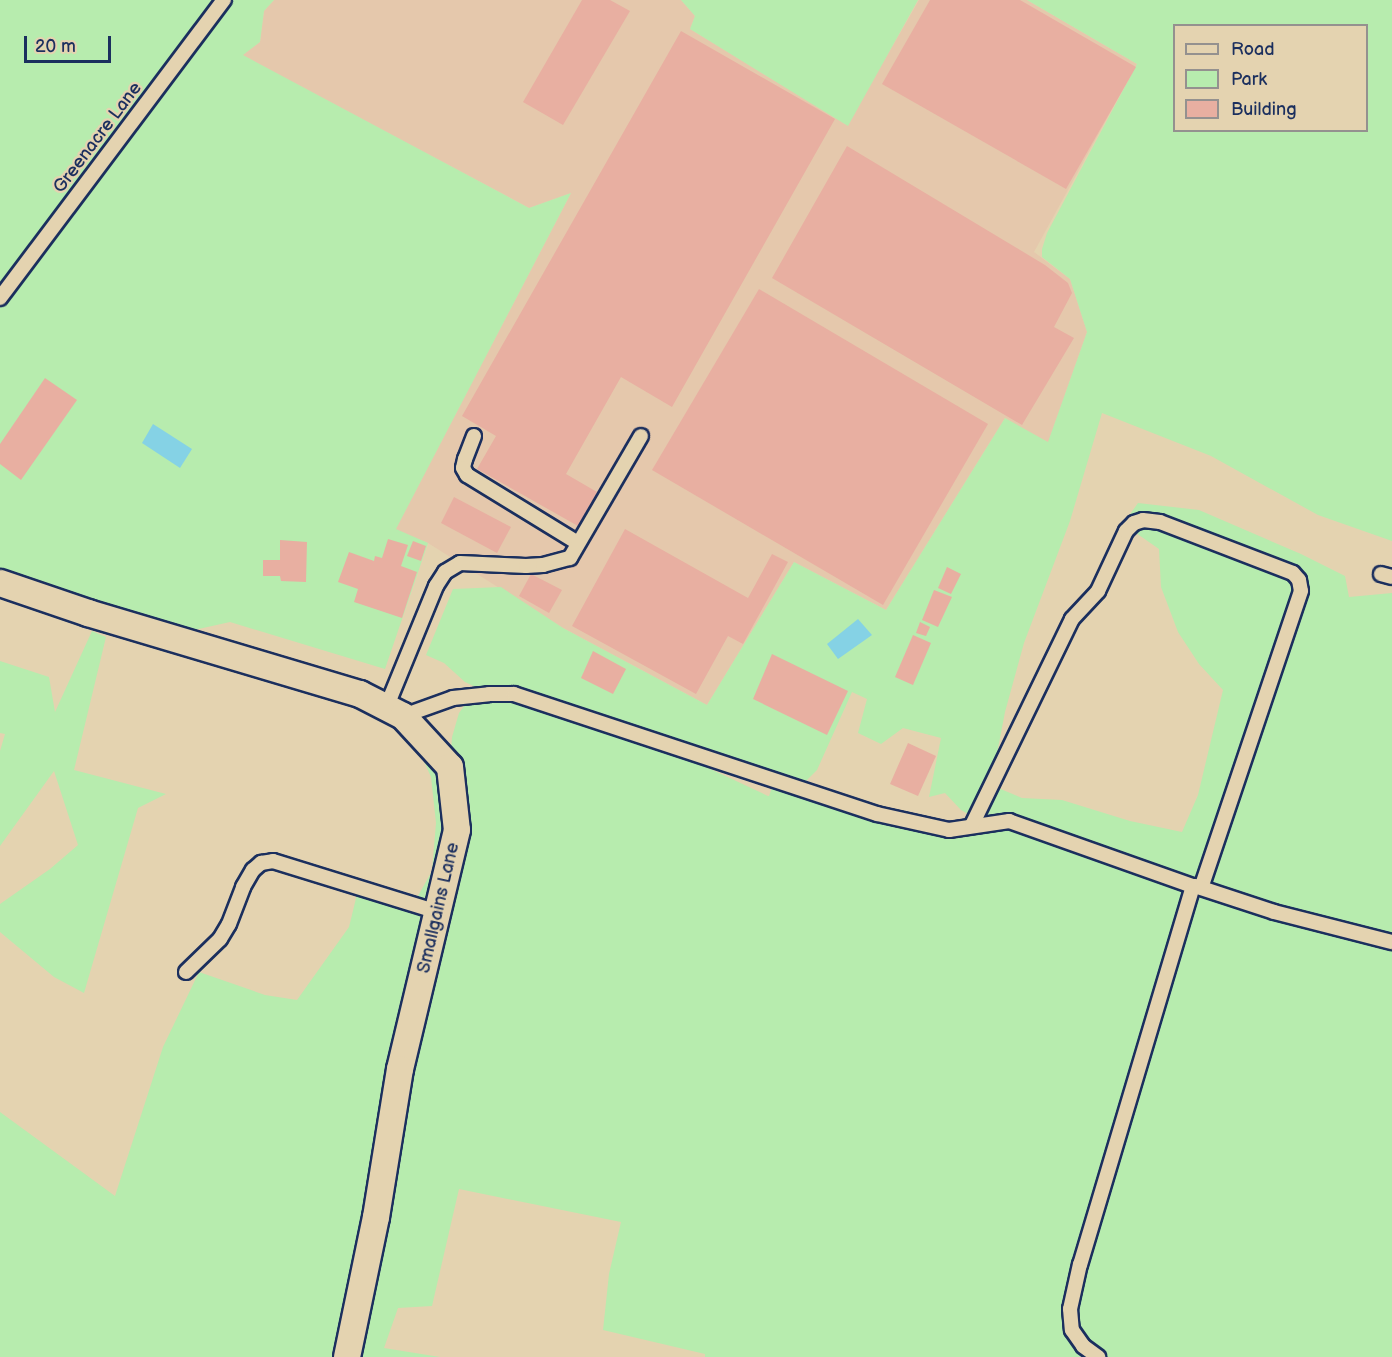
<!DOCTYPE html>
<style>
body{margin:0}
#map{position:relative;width:1392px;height:1357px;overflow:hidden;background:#e4d3b0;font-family:"Balsamiq Sans",sans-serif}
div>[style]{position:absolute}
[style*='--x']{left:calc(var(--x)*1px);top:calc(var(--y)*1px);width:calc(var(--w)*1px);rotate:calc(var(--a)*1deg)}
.built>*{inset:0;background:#e5c8ac}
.green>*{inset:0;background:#b7ecae}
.water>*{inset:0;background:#85d2e5}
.building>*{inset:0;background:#e8afa1}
.roads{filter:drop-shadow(2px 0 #1b2f5e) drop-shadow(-2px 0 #1b2f5e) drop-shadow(0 2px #1b2f5e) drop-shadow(0 -2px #1b2f5e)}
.lane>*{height:14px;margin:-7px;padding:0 7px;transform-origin:7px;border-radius:7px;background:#e4d3b0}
.street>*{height:26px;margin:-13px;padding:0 13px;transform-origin:13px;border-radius:13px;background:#e4d3b0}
span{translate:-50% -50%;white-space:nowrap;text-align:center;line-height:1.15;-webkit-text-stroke:4.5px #e4d3b0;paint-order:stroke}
.street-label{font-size:18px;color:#1b2f5e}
.legend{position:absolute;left:1173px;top:24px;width:195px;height:108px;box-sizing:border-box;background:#e4d3b0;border:2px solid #94918f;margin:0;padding:8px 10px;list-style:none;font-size:18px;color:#1b2f5e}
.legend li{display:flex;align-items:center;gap:12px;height:30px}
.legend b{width:30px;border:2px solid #94918f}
.scale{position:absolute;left:24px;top:36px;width:87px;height:27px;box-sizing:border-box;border:3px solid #1b2f5e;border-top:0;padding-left:8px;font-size:18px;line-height:21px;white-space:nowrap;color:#1b2f5e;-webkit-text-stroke:4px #e4d3b0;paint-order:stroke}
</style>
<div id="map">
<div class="built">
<i style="clip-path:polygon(274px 0,681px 0,695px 16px,690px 29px,847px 125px,919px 0,1027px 0,1137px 64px,1034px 252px,1070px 279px,1087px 332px,1048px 443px,1005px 418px,886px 610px,794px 562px,707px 705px,563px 628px,428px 543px,395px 530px,571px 193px,529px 208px,242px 55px,260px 42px,264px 11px)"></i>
</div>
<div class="green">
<i style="clip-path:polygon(0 0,274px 0,264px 11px,260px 42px,243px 55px,529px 208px,571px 193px,396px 529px,428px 543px,385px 669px,230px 622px,194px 630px,0 570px)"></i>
<i style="clip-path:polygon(681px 0,918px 0,848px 126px,690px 29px,695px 16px)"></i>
<i style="clip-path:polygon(evenodd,1027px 0,1392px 0,1392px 541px,1318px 515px,1211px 456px,1102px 413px,1070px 521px,1024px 643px,1005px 712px,991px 785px,1022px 798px,1062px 800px,1130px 821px,1182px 832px,1198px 795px,1223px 690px,1199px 664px,1178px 632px,1161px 587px,1159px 549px,1123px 524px,1138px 503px,1199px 510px,1301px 554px,1345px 576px,1349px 597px,1392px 593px,1392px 1357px,705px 1357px,705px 1354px,603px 1330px,609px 1274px,621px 1222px,459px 1189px,432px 1306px,398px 1308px,384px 1348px,440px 1357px,0 1357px,0 1112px,115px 1196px,163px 1047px,199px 972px,265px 995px,297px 1000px,349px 927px,359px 886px,414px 903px,432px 871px,436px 823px,431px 777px,414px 739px,358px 704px,360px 694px,450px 766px,452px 737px,459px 713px,472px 695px,488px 693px,465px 682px,444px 663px,426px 655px,453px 589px,501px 587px,563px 628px,707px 705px,794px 562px,886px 610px,1005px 418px,1048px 442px,1087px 332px,1070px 279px,1042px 257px,1042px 249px,1047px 233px,1137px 64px,1027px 0,1174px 26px,1366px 26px,1366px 130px,1174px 130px,1174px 26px,1027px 0,852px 692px,867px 699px,858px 733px,881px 744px,903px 728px,941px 738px,929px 797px,945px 793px,961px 810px,975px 818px,949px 829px,798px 789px,817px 770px,852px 692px,1027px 0,655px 743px,774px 782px,769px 796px,768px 796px,655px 743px)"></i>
<i style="clip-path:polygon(92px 631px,106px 637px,74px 770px,166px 794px,138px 808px,84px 993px,54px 977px,0 932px,0 904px,50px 869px,78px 845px,54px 771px,0 846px,0 751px,5px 734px,0 733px,0 661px,49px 677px,55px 712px)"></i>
</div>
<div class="water">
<i style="clip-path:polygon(153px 424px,192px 449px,180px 468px,142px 443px)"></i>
<i style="clip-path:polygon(858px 619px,872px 635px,838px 659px,827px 644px)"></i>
</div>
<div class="building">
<i style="clip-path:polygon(582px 0,610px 0,630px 11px,563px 125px,523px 102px)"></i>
<i style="clip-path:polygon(930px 0,1020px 0,1136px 67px,1066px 189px,882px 84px)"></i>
<i style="clip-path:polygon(681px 31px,835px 119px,672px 407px,621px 377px,566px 474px,597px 492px,578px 526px,477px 469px,496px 436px,462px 416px)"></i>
<i style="clip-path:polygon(847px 146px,1045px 265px,1068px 283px,1072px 293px,1054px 327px,1074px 338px,1022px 425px,772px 278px)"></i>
<i style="clip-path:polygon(759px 289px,988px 424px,883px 605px,652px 470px)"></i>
<i style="clip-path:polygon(45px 378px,77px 400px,21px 480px,0 464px,0 444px)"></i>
<i style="clip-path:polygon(454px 497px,511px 527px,497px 553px,441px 523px)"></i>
<i style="clip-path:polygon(625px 529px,748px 598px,772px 554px,788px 562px,743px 644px,728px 636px,696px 694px,572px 626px)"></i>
<i style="clip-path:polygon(388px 539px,408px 545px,401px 566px,417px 572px,402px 618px,354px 602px,358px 589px,338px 582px,349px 552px,374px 561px,375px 556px,382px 558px)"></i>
<i style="clip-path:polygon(280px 540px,307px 542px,306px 582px,281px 581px,280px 576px,263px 576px,263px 560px,280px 560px)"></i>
<i style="clip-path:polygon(413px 541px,426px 546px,421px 561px,407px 556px)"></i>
<i style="clip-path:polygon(947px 567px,961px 574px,951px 594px,938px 588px)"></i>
<i style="clip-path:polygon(531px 574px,562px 590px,549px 613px,519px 596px)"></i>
<i style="clip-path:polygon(934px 590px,952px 597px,938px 627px,922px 620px)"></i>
<i style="clip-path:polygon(920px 622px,930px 627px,926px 636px,916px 633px)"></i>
<i style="clip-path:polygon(913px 635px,931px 643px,913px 685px,895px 677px)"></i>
<i style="clip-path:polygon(593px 651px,626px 669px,613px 694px,581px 678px)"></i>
<i style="clip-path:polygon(772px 654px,848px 691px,827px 735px,753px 699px)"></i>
<i style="clip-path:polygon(908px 743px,936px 756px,918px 796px,890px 784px)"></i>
</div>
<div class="roads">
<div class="lane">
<i style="--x:0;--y:298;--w:373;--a:-53.1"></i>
<i style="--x:474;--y:436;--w:25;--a:111"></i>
<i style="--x:465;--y:459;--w:9;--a:103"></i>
<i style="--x:463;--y:468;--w:8;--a:60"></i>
<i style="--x:467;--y:475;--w:130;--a:31.5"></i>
<i style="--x:1381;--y:574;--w:11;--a:15"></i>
<i style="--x:386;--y:708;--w:132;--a:-67.7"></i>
<i style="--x:436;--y:586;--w:17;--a:-57"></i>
<i style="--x:445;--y:572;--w:17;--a:-31"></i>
<i style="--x:460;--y:563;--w:66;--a:2.6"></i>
<i style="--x:526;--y:566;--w:17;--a:-3"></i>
<i style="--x:543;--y:565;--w:28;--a:-15"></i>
<i style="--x:570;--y:558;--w:141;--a:-59.8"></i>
<i style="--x:403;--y:716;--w:53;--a:-19.8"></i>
<i style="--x:453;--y:698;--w:36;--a:-6"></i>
<i style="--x:489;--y:694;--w:25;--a:0"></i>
<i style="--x:514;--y:694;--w:382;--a:18.3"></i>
<i style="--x:877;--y:814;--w:74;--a:12.5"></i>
<i style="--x:949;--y:830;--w:61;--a:-8.5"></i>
<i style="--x:1009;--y:821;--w:195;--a:19.5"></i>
<i style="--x:1193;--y:886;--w:395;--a:106.6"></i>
<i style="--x:1080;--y:1264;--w:46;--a:102.5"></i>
<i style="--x:1070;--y:1309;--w:21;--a:85"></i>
<i style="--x:1072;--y:1330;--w:19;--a:55"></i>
<i style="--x:1083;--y:1346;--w:19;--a:36"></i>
<i style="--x:972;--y:825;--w:229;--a:-64.1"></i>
<i style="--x:1072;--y:619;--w:38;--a:-47"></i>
<i style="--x:1098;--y:591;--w:66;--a:-65"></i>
<i style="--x:1126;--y:531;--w:11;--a:-45"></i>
<i style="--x:1134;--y:523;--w:9;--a:-18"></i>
<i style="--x:1143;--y:520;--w:17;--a:7"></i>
<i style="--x:1160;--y:522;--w:142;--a:21"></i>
<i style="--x:1293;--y:573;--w:9;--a:49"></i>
<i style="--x:1299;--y:580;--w:11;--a:80"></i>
<i style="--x:1301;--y:591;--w:313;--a:108.6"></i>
<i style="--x:1195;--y:886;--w:83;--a:18.2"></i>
<i style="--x:1274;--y:912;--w:122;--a:14.3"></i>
<i style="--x:186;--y:972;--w:47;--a:-44.1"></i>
<i style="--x:220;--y:939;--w:17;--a:-59"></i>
<i style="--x:229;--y:924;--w:40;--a:-69"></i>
<i style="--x:243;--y:887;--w:20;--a:-60"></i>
<i style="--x:253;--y:870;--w:11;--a:-41"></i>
<i style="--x:261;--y:863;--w:12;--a:-9"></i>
<i style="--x:273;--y:861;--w:173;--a:17.2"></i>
</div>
<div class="street">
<i style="--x:0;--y:583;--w:93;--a:18.8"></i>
<i style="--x:88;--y:613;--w:284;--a:16.6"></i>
<i style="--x:360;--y:694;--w:48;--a:27.1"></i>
<i style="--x:403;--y:716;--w:69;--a:47.3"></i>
<i style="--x:450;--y:767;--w:63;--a:83.7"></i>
<i style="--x:457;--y:830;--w:246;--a:103.4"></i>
<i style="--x:400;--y:1069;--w:150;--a:99.2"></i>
<i style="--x:376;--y:1217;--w:143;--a:101.7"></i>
</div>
</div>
<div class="street-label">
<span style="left:98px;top:138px;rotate:-53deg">Greenacre Lane</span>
<span style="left:439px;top:908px;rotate:-77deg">Smallgains Lane</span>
</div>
<ul class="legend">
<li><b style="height:8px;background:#e4d3b0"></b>Road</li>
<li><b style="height:16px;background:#b7ecae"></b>Park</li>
<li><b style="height:16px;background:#e8afa1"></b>Building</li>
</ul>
<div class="scale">20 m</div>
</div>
